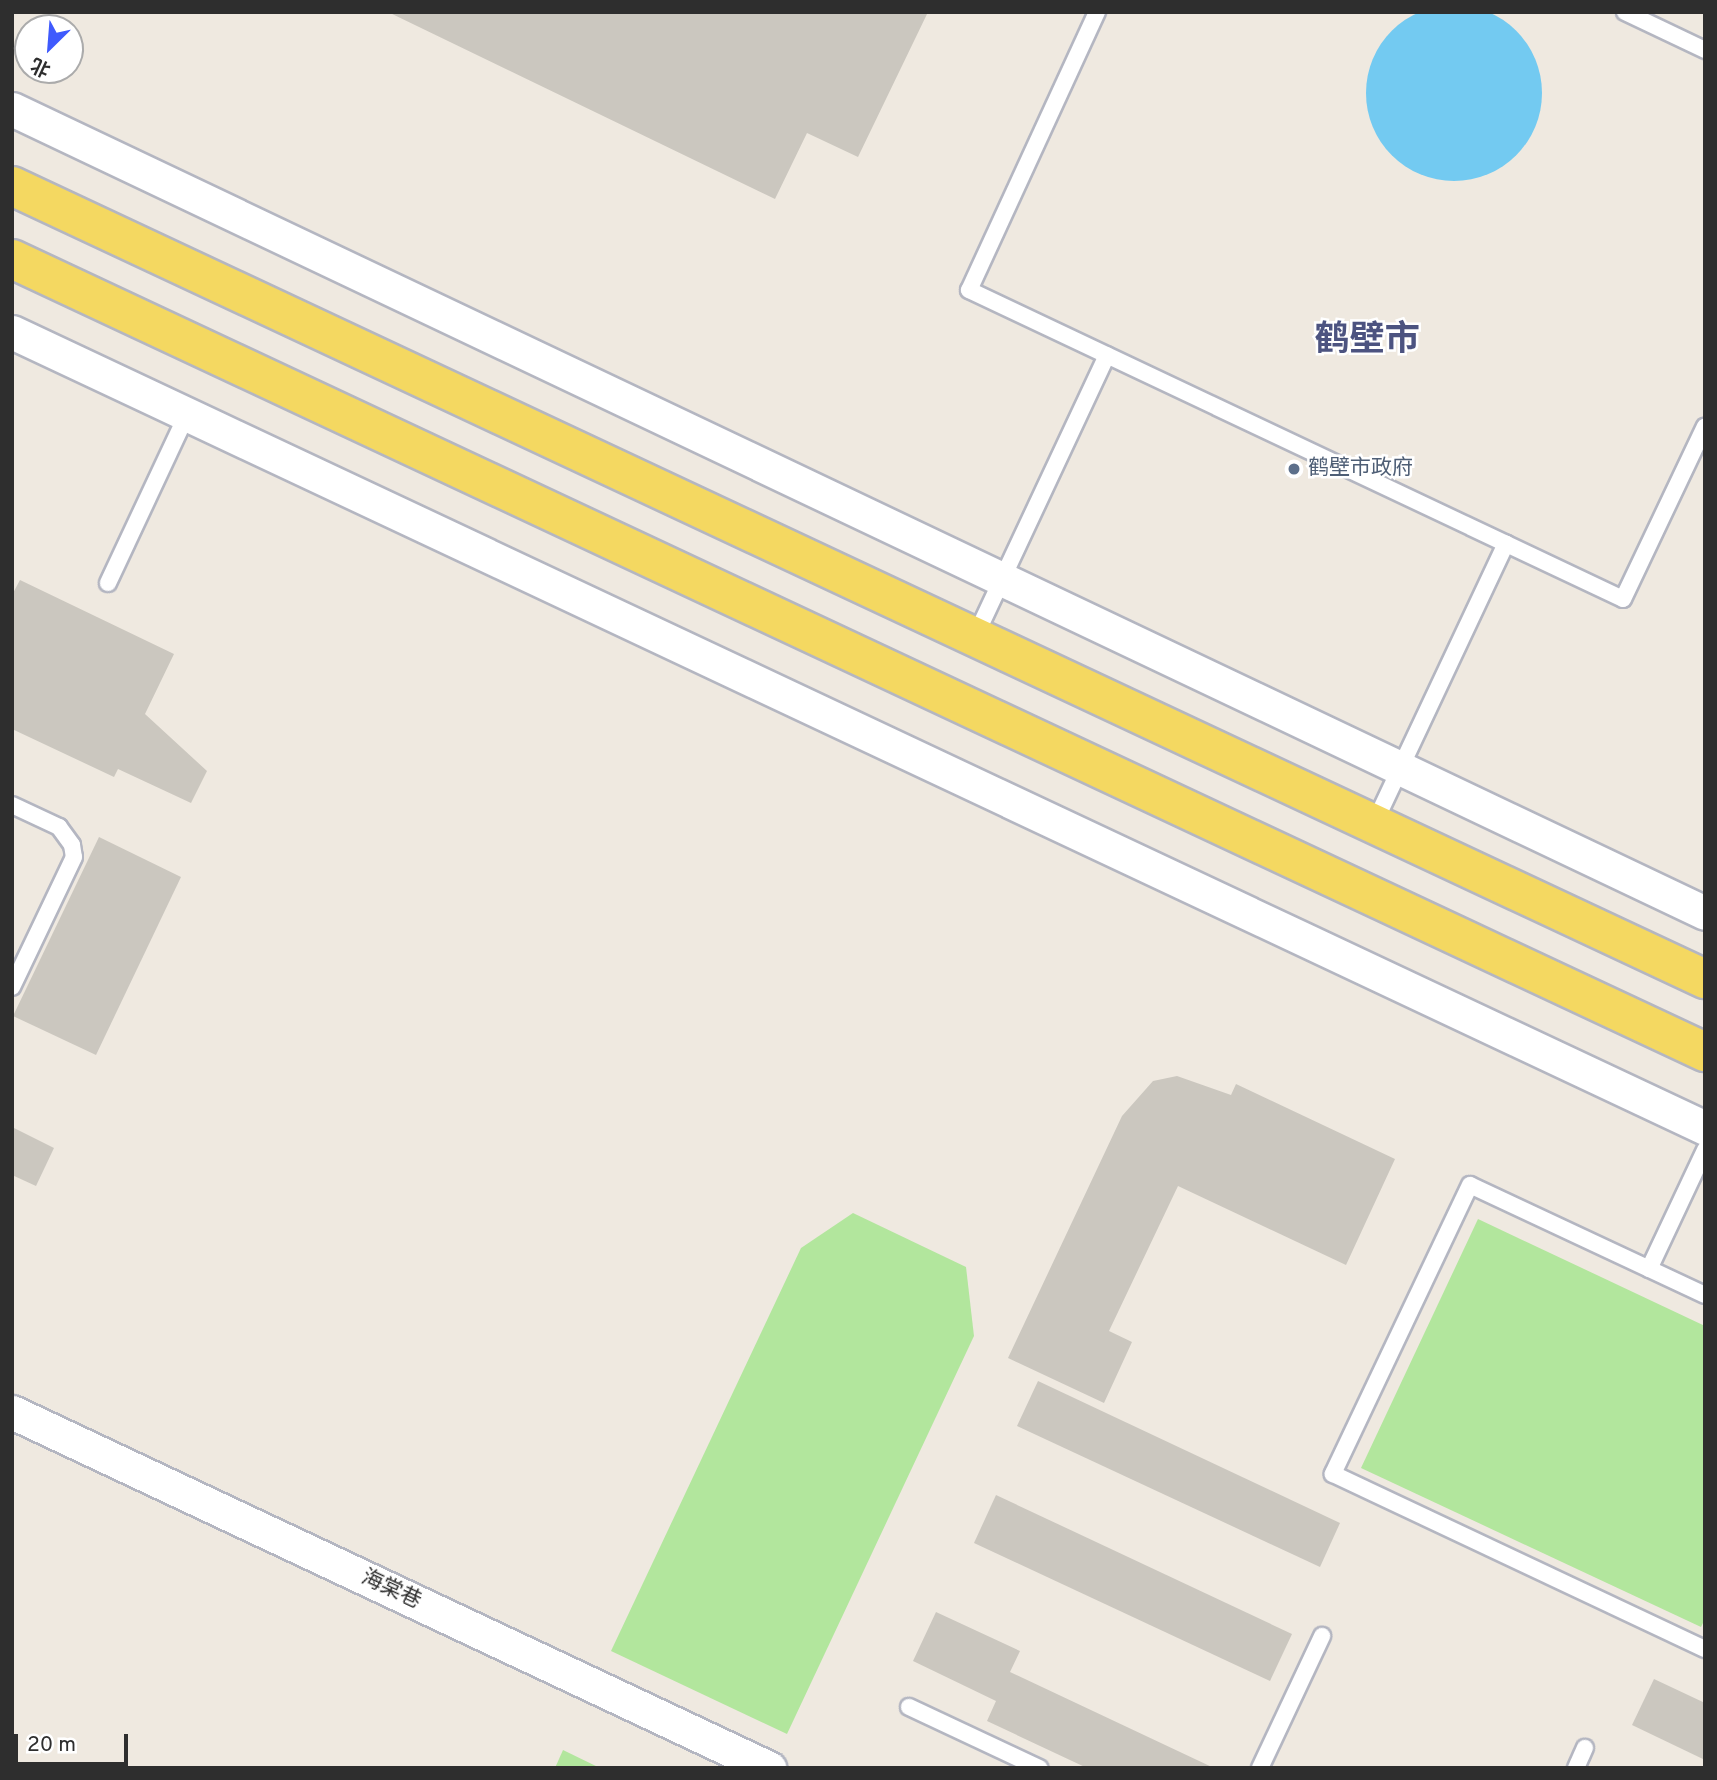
<!DOCTYPE html>
<meta charset="utf-8">
<style>
body{margin:0}
#map{position:relative;width:1717px;height:1780px;overflow:hidden;background:#efe9e0;font-family:Overpass,"Noto Sans SC",sans-serif}
div>[style]{position:absolute}
[style*='--x']{left:calc(var(--x)*1px);top:calc(var(--y)*1px);width:calc(var(--w)*1px);rotate:calc(var(--a)*1deg)}
.green>*{inset:0;background:#b2e69d}
.water>*{inset:0;background:#73caf1}
.round{border-radius:50%}
.building>*{inset:0;background:#cbc7bf}
.roads{filter:drop-shadow(2px 0 #b4b6c1) drop-shadow(-2px 0 #b4b6c1) drop-shadow(0 2px #b4b6c1) drop-shadow(0 -2px #b4b6c1)}
.lane>*{height:16px;margin:-8px;padding:0 8px;transform-origin:8px;border-radius:8px;background:#fff}
.street>*{height:33px;margin:-16.5px;padding:0 16.5px;transform-origin:16.5px;border-radius:16.5px;background:#fff}
.primary>*{height:38px;margin:-19px;padding:0 19px;transform-origin:19px;border-radius:19px;background:#f4d861}
.dots>*{width:19px;height:19px;translate:-50% -50%;box-sizing:border-box;border:4px solid #fff;border-radius:50%}
span{translate:-50% -50%;white-space:nowrap;text-align:center;line-height:1.15;-webkit-text-stroke:5px #fff;paint-order:stroke}
.service-label{font-size:21px;color:#4e5e75}
.left{translate:0 -50%;text-align:left}
.street-label{font-size:21px;color:#2e2e2e}
.town-label{font-size:35px;color:#4c5380;font-weight:700}
.frame{position:absolute;inset:0;border:14px solid #2e2e2e;pointer-events:none}
.north{position:absolute;left:14px;top:14px;width:70px;height:70px;box-sizing:border-box;background:#fff;border:2px solid #ababab;border-radius:50%;rotate:205deg;font-size:19px;font-weight:700;line-height:28px;text-align:center;color:#2e2e2e}
.north::after{content:'';display:block;margin:auto;width:24px;height:32px;background:#3f5afd;clip-path:polygon(50% 0,100% 100%,50% 72%,0 100%)}
.scale{position:absolute;left:14px;top:1734px;width:114px;height:32px;box-sizing:border-box;border:4px solid #2e2e2e;border-top:0;padding-left:9px;font-size:21px;line-height:24px;white-space:nowrap;color:#2e2e2e;-webkit-text-stroke:5px #fff;paint-order:stroke}
</style>
<div id="map">
<div class="green">
<i style="clip-path:polygon(853px 1213px,966px 1267px,974px 1336px,787px 1734px,611px 1651px,801px 1248px)"></i>
<i style="clip-path:polygon(1478px 1219px,1705px 1326px,1705px 1619px,1701px 1627px,1361px 1468px)"></i>
<i style="clip-path:polygon(563px 1750px,600px 1768px,555px 1768px)"></i>
</div>
<div class="water">
<i class="round" style="left:1366px;top:5px;width:176px;height:176px"></i>
</div>
<div class="building">
<i style="clip-path:polygon(388px 12px,928px 12px,858px 157px,807px 133px,775px 199px)"></i>
<i style="clip-path:polygon(20px 580px,174px 654px,145px 714px,207px 771px,191px 803px,118px 769px,114px 777px,12px 729px,12px 595px)"></i>
<i style="clip-path:polygon(99px 837px,181px 877px,96px 1055px,13px 1016px)"></i>
<i style="clip-path:polygon(1177px 1076px,1231px 1095px,1236px 1084px,1395px 1159px,1346px 1265px,1178px 1186px,1109px 1331px,1132px 1342px,1104px 1403px,1008px 1358px,1122px 1116px,1153px 1081px)"></i>
<i style="clip-path:polygon(12px 1127px,54px 1148px,36px 1186px,12px 1175px)"></i>
<i style="clip-path:polygon(1038px 1381px,1340px 1523px,1320px 1567px,1017px 1426px)"></i>
<i style="clip-path:polygon(996px 1495px,1292px 1634px,1270px 1681px,974px 1543px)"></i>
<i style="clip-path:polygon(936px 1612px,1020px 1651px,1010px 1672px,1214px 1768px,1087px 1768px,987px 1721px,996px 1701px,913px 1661px)"></i>
<i style="clip-path:polygon(1654px 1679px,1705px 1703px,1705px 1760px,1632px 1725px)"></i>
</div>
<div class="roads">
<div class="lane">
<i style="--x:1097;--y:12;--w:306;--a:114.7"></i>
<i style="--x:969;--y:290;--w:723;--a:25.29"></i>
<i style="--x:1623;--y:599;--w:191;--a:-64.6"></i>
<i style="--x:1625;--y:12;--w:89;--a:25.4"></i>
<i style="--x:108;--y:583;--w:187;--a:-64.9"></i>
<i style="--x:975;--y:637;--w:311;--a:-64.9"></i>
<i style="--x:12;--y:805;--w:52;--a:25.1"></i>
<i style="--x:59;--y:827;--w:22;--a:54"></i>
<i style="--x:72;--y:845;--w:12;--a:81"></i>
<i style="--x:74;--y:857;--w:144;--a:115.5"></i>
<i style="--x:1374;--y:824;--w:310;--a:-64.8"></i>
<i style="--x:1649;--y:1269;--w:132;--a:-64.8"></i>
<i style="--x:1705;--y:1295;--w:259;--a:-154.9"></i>
<i style="--x:1470;--y:1185;--w:320;--a:115.4"></i>
<i style="--x:1333;--y:1474;--w:411;--a:25.2"></i>
<i style="--x:909;--y:1707;--w:144;--a:25.1"></i>
<i style="--x:1260;--y:1768;--w:146;--a:-64.8"></i>
<i style="--x:1576;--y:1768;--w:22;--a:-66"></i>
</div>
<div class="street">
<i style="--x:12;--y:109;--w:1874;--a:25.4"></i>
<i style="--x:12;--y:332;--w:1871;--a:25.18"></i>
<i style="--x:12;--y:1412;--w:837;--a:25.19"></i>
</div>
<div class="primary">
<i style="--x:12;--y:186;--w:1870;--a:25.1"></i>
<i style="--x:12;--y:259;--w:1870;--a:25.1"></i>
</div>
</div>
<div class="dots">
<i style="left:1294px;top:469px;background:#5c6f8a"></i>
</div>
<div class="service-label">
<span class="left" style="left:1308px;top:469px">鹤壁市政府</span>
</div>
<div class="street-label">
<span style="left:391px;top:1590px;rotate:25deg">海棠巷</span>
</div>
<div class="town-label">
<span style="left:1367px;top:341px">鹤壁市</span>
</div>
<div class="frame"></div>
<div class="north">北</div>
<div class="scale">20 m</div>
</div>
